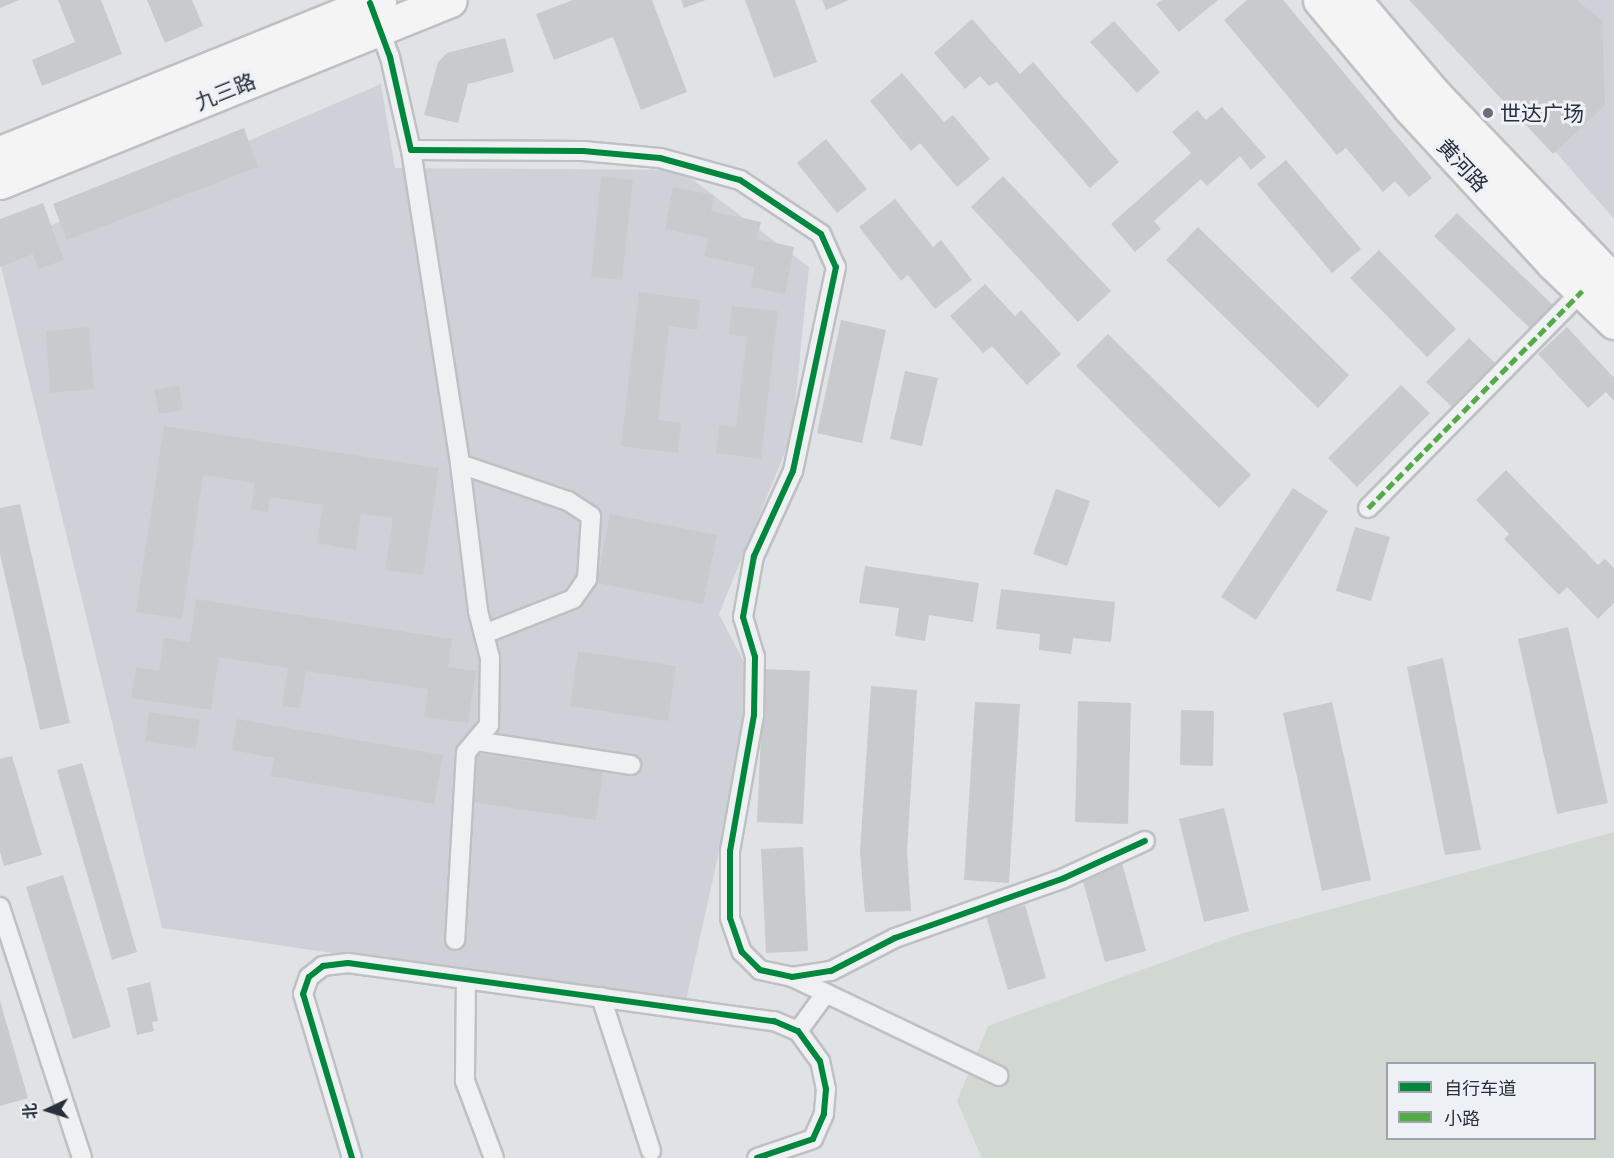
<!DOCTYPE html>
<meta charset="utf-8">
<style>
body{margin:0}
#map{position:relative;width:1614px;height:1158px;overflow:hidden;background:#e0e2e5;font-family:"Asap Condensed","Noto Sans SC",sans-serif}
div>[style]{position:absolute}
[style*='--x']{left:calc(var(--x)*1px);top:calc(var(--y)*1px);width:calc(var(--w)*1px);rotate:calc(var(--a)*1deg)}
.built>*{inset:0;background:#ced2d8}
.green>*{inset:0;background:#d1d8d1}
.building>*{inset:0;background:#c8cacd}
.roads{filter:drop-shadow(2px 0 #bec0c3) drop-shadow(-2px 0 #bec0c3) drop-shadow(0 2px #bec0c3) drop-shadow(0 -2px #bec0c3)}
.street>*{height:18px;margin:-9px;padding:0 9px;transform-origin:9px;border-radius:9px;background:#eff0f1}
.highway>*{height:33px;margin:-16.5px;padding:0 16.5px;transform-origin:16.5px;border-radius:16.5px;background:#f4f4f5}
.quiet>*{height:4.5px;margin-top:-2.25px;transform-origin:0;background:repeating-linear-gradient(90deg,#53ab46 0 9px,transparent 0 13.5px)}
.cycleway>*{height:6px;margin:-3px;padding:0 3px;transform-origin:3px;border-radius:3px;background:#00873e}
.dots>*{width:16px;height:16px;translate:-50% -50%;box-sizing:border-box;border:3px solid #edf0f5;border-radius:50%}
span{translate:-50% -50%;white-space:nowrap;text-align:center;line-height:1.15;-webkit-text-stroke:6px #edf0f5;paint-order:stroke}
.street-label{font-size:21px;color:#28303d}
.poi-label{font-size:21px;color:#28303d}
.left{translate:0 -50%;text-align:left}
.legend{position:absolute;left:1386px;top:1062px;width:210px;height:78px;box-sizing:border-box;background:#edf0f5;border:2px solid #9ea3ab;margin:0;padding:8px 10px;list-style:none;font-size:18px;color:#28303d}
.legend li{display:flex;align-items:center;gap:12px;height:30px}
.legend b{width:30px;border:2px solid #9ea3ab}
.north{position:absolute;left:18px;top:1080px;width:60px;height:60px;-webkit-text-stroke:4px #edf0f5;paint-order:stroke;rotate:266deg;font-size:16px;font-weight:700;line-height:24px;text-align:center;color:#28303d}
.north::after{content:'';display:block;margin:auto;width:21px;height:27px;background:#28303d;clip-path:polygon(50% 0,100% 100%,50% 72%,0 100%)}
</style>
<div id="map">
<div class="built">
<i style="clip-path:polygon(1423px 0,1614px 0,1614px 219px)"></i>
<i style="clip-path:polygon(381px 84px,395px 168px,680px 170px,809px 267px,792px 435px,719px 614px,756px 685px,685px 1005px,162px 928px,0 262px,0 247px)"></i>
</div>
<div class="green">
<i style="clip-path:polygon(evenodd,1614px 832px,1614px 1158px,982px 1158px,957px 1101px,988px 1026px,1240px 934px,1614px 832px,1388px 1064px,1594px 1064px,1594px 1138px,1388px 1138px,1388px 1064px)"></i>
</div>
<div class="building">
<i style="clip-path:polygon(0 0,19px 0,0 8px)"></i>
<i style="clip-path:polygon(58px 0,101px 0,122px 54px,42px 86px,32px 60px,75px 42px)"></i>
<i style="clip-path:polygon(147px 0,192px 0,203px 26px,165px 43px)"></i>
<i style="clip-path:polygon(573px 0,652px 0,687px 92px,641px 110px,613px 37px,554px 60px,536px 14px)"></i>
<i style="clip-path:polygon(681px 0,706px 0,684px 8px)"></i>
<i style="clip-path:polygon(745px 0,795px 0,817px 62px,774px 78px)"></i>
<i style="clip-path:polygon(822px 0,849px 0,826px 10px)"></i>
<i style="clip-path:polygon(1162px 0,1218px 0,1179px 32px,1156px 4px)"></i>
<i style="clip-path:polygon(1247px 0,1283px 0,1432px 178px,1409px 197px,1395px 181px,1383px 192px,1346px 148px,1337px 155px,1224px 20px)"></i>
<i style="clip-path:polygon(1409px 0,1576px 0,1602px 20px,1605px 105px,1553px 154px)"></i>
<i style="clip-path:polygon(972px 19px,1020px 74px,1033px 62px,1119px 162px,1090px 188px,997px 82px,989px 86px,980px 76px,965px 89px,934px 53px)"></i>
<i style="clip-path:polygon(1114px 21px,1160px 72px,1137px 93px,1090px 42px)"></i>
<i style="clip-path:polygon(505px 38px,514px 72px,468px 84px,458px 123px,424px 115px,438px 62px,447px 53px)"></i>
<i style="clip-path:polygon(902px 73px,944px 122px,953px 115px,990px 159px,957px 187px,920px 143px,911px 151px,870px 101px)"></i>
<i style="clip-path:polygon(1222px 107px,1266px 157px,1251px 170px,1240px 156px,1207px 186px,1201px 179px,1154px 221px,1161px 229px,1135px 252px,1111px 224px,1191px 153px,1172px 132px,1197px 110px,1206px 120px)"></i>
<i style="clip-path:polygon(244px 128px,258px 167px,67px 240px,53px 204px)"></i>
<i style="clip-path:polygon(826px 139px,867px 189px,837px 213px,797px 163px)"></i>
<i style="clip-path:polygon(1286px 160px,1361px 249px,1332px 273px,1257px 184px)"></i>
<i style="clip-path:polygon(601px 176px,633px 180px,622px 280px,591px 277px)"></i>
<i style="clip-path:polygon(1003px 176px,1111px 291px,1078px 322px,971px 207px)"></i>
<i style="clip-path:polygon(673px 187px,714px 195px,711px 211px,761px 222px,757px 239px,794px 247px,785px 294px,751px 287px,754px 267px,704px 256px,708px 238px,665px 229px)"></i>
<i style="clip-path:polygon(895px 199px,933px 247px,941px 240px,972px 280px,935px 309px,908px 275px,901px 281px,859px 227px)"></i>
<i style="clip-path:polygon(43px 203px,64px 260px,38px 269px,33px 254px,0 267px,0 219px)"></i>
<i style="clip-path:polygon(1457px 213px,1558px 310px,1536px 334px,1434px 236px)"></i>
<i style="clip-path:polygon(1198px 227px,1349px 375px,1318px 408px,1166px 260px)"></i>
<i style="clip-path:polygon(1379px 250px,1456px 329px,1427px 357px,1350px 278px)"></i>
<i style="clip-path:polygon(985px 284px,1015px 316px,1021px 310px,1061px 354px,1027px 385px,992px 346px,983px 353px,950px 316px)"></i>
<i style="clip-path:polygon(639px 292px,700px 300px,697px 330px,669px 326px,658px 420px,681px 423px,678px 453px,621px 446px)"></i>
<i style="clip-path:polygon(732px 306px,778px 311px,761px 459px,716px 453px,719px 425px,736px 427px,747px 337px,729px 335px)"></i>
<i style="clip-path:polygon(841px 320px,886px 330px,862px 443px,817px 433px)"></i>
<i style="clip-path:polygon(89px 327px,94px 389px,50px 393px,46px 331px)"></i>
<i style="clip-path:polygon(1567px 327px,1614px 378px,1614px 401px,1606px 392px,1588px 408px,1538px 354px)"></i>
<i style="clip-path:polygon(1108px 334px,1251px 475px,1219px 508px,1076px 366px)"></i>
<i style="clip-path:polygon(1469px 338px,1498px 366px,1455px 410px,1426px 382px)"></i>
<i style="clip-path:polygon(905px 371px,938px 378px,922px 446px,890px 439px)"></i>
<i style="clip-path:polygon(179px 385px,183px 410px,159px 414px,154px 390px)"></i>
<i style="clip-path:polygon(1401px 385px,1430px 413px,1357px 487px,1328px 458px)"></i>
<i style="clip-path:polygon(164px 426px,439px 468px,423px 575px,385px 570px,393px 518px,361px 514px,356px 550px,317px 543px,323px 505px,270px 497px,268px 512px,251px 509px,255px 483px,203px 475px,182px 619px,136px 612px)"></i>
<i style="clip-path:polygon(1506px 470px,1598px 565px,1605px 559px,1614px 568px,1614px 603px,1598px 619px,1567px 587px,1559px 595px,1504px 539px,1509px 534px,1476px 500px)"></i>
<i style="clip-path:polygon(1293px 488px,1328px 511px,1256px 620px,1221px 597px)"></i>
<i style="clip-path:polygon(1056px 489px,1090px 501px,1067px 566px,1033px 554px)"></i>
<i style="clip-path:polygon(20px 504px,70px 723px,40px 730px,0 554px,0 508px)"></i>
<i style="clip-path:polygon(610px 514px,717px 535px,703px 604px,597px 583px)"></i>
<i style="clip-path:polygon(1355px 527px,1390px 537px,1371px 601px,1336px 591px)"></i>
<i style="clip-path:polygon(865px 566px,979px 583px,973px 622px,929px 615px,925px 641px,895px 636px,899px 608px,859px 603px)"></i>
<i style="clip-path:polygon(1001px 589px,1115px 602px,1111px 642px,1073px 638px,1071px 654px,1039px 650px,1040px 634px,996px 629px)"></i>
<i style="clip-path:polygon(196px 599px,452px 639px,448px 667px,476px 671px,468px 723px,424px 717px,428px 689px,306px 671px,300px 708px,282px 706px,288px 668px,219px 657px,211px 710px,131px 698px,136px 667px,159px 671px,164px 638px,190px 642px)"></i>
<i style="clip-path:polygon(1568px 627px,1608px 803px,1557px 814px,1518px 639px)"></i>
<i style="clip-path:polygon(578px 651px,676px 666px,668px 721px,570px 706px)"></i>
<i style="clip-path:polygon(1443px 658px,1481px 850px,1445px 855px,1407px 667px)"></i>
<i style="clip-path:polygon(764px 669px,810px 671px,803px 824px,757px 822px)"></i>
<i style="clip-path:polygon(871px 686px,917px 690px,907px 851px,911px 911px,865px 912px,860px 852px)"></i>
<i style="clip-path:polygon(1078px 701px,1131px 703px,1128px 824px,1075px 822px)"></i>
<i style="clip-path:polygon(975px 702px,1020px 704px,1009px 883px,964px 880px)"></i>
<i style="clip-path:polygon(1332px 702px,1371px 880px,1322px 891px,1283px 713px)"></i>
<i style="clip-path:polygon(1181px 710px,1214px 711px,1213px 766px,1180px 765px)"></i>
<i style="clip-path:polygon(149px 712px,200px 720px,196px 749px,145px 741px)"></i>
<i style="clip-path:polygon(237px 719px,443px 755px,434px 804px,271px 776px,274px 758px,232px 750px)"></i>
<i style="clip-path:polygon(477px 754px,603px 772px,596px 820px,470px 802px)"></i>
<i style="clip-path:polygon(12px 756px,42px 855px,4px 866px,0 852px,0 759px)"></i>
<i style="clip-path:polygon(82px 763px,137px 952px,112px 960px,57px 770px)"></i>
<i style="clip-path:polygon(1224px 808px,1249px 911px,1204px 922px,1179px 819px)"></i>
<i style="clip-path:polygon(803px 847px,808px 951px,766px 953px,761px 849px)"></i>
<i style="clip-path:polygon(1122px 863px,1146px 951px,1105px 962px,1081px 874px)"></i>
<i style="clip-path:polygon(63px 875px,111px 1027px,73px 1039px,26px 887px)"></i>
<i style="clip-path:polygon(1025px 905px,1046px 978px,1008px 990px,986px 916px)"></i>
<i style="clip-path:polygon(150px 982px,158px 1021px,152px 1022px,154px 1031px,137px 1035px,127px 988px)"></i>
<i style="clip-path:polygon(0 1001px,28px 1098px,0 1106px)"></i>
</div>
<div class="roads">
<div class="street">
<i style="--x:377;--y:22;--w:37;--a:70"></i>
<i style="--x:390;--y:57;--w:95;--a:77.3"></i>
<i style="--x:411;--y:150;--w:172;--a:0.3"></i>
<i style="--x:583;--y:151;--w:77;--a:5.2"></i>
<i style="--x:660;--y:158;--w:83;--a:15.4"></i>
<i style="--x:740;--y:180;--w:97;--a:33.7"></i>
<i style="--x:821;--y:234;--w:36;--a:66"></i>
<i style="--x:836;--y:267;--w:208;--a:101.9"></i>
<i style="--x:793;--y:471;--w:94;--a:114.6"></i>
<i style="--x:754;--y:556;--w:62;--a:100.2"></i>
<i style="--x:743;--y:617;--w:42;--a:73.3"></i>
<i style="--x:755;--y:657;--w:58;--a:91"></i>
<i style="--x:754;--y:715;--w:138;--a:100"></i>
<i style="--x:730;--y:851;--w:67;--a:90"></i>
<i style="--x:730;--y:918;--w:36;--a:71"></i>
<i style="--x:742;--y:952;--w:25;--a:45"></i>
<i style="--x:760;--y:970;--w:33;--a:12"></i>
<i style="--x:792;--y:977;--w:39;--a:-9"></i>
<i style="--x:831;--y:971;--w:72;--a:-27.3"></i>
<i style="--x:895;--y:938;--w:179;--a:-19.5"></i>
<i style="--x:1064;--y:878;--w:89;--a:-24.6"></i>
<i style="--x:411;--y:150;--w:318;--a:81.1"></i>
<i style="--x:460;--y:464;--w:148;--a:83"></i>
<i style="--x:478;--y:611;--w:49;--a:75.7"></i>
<i style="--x:490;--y:658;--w:67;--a:90.9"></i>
<i style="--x:489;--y:725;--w:35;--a:130"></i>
<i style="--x:466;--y:752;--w:188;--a:93.3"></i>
<i style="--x:460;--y:464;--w:114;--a:18.9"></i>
<i style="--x:568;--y:501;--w:27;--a:33"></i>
<i style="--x:591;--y:516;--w:63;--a:93.6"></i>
<i style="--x:587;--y:579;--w:24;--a:125"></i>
<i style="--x:573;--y:599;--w:96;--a:158.5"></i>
<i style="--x:1368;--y:508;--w:305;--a:-45.4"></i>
<i style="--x:476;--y:741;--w:157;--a:8.8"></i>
<i style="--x:0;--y:907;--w:264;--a:71.9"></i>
<i style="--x:792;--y:977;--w:229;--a:25.6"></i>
<i style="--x:466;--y:979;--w:102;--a:90.6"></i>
<i style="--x:465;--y:1081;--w:82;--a:69.4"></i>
<i style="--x:601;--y:997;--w:162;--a:72"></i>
<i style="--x:798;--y:1031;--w:47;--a:-53.6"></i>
<i style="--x:352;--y:1158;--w:171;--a:-106.6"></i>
<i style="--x:303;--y:994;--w:18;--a:-71"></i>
<i style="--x:309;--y:977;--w:18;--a:-38"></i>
<i style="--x:323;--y:966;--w:25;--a:-7"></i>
<i style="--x:348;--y:963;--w:430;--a:7.8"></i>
<i style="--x:774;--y:1021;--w:26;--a:23"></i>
<i style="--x:798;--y:1031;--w:37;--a:54"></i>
<i style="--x:820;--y:1061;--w:29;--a:78"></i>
<i style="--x:826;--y:1089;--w:25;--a:95"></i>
<i style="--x:824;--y:1114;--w:27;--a:114"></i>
<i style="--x:813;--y:1139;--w:59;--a:161.3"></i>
</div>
<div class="highway">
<i style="--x:1320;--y:0;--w:141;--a:50.2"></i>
<i style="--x:1410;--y:108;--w:211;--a:47.3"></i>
<i style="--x:1553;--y:263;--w:85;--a:44"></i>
<i style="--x:1354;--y:0;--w:123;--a:49.6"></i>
<i style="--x:1434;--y:94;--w:260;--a:46.2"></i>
<i style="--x:0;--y:153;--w:409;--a:-22"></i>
<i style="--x:0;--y:182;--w:485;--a:-22"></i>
</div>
</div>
<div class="quiet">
<i style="--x:1368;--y:508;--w:305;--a:-45.4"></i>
</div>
<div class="cycleway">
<i style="--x:370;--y:3;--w:58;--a:69.7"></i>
<i style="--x:390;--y:57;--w:95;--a:77.3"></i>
<i style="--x:411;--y:150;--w:172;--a:0.3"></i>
<i style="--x:583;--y:151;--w:77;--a:5.2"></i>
<i style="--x:660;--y:158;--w:83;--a:15.4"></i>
<i style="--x:740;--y:180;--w:97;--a:33.7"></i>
<i style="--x:821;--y:234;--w:36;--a:66"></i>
<i style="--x:836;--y:267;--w:208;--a:101.9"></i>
<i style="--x:793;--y:471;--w:94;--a:114.6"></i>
<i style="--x:754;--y:556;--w:62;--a:100.2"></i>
<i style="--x:743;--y:617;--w:42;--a:73.3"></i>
<i style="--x:755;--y:657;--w:58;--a:91"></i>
<i style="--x:754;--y:715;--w:138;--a:100"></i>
<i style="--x:730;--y:851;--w:67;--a:90"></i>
<i style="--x:730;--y:918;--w:36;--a:71"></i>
<i style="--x:742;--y:952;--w:25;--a:45"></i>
<i style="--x:760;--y:970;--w:33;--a:12"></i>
<i style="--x:792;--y:977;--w:39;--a:-9"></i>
<i style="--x:831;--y:971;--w:72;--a:-27.3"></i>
<i style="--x:895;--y:938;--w:179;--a:-19.5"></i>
<i style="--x:1064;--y:878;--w:89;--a:-24.6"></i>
<i style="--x:352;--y:1158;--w:171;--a:-106.6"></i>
<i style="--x:303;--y:994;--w:18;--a:-71"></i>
<i style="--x:309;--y:977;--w:18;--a:-38"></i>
<i style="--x:323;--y:966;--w:25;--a:-7"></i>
<i style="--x:348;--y:963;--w:430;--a:7.8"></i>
<i style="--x:774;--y:1021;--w:26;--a:23"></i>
<i style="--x:798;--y:1031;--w:37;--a:54"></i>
<i style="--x:820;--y:1061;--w:29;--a:78"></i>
<i style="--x:826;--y:1089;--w:25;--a:95"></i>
<i style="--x:824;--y:1114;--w:27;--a:114"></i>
<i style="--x:813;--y:1139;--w:59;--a:161.3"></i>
</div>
<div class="dots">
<i style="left:1488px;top:113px;background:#686e78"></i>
</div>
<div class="street-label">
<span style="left:225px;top:91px;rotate:-22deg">九三路</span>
<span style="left:1463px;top:165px;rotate:47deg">黄河路</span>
</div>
<div class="poi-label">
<span class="left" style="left:1500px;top:113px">世达广场</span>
</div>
<ul class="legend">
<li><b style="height:8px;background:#00873e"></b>自行车道</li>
<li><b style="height:8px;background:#53ab46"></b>小路</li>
</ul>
<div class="north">北</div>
</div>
